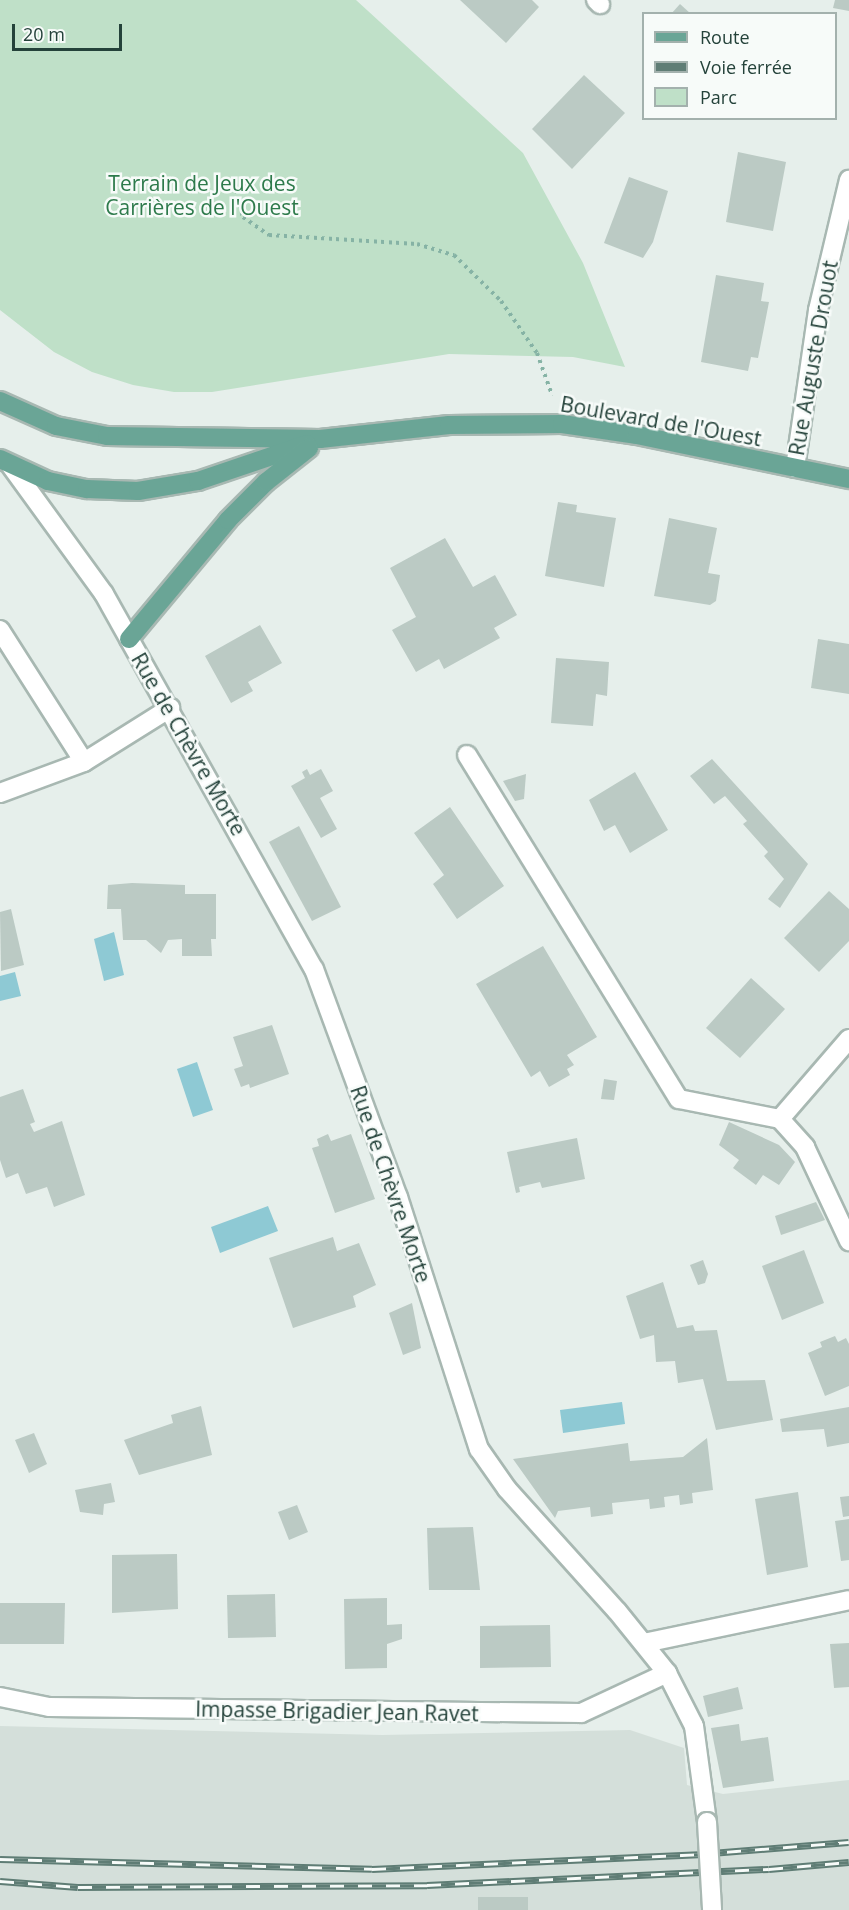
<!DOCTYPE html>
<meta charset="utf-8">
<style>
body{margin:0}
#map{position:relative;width:849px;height:1910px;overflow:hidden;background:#e6efeb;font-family:"Open Sans",sans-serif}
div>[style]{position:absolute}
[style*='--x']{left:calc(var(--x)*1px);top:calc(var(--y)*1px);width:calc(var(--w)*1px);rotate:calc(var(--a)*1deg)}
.built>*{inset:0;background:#d4dfda}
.green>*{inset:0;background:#bfe0c8}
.water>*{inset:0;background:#8ec9d4}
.building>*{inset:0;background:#bbcac4}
.path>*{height:4px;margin-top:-2px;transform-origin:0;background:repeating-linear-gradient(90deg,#86b3a5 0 3px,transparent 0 7.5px)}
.roads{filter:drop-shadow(2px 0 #a8b8b2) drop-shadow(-2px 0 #a8b8b2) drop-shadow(0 2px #a8b8b2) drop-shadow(0 -2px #a8b8b2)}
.minor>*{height:18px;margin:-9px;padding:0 9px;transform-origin:9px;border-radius:9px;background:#fff}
.major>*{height:18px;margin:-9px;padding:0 9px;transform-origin:9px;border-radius:9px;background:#6aa596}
.rail>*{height:7px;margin-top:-3.5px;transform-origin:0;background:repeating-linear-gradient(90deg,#f7fbf9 0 14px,#5f7d75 0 28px);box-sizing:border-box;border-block:2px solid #5f7d75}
.bridges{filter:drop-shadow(2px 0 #a8b8b2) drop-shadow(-2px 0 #a8b8b2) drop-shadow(0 2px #a8b8b2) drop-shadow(0 -2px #a8b8b2)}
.minor-bridge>*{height:18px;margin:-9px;padding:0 9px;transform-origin:9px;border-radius:9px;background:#fff}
span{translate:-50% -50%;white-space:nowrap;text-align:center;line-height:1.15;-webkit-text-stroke:5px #f7fbf9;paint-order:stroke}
.park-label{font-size:21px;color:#2d7a4b}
.street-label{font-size:21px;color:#24423a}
.legend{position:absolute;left:642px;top:12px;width:195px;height:108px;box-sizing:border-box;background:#f7fbf9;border:2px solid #a3b1ad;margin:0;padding:8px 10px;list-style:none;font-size:18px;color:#24423a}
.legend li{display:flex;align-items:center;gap:12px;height:30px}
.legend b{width:30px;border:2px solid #a3b1ad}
.scale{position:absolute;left:12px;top:24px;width:110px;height:27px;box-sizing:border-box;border:3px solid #24423a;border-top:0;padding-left:8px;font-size:18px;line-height:21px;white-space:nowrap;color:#24423a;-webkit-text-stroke:4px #f7fbf9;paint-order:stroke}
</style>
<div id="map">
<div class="built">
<i style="clip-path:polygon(0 1726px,382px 1735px,630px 1730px,684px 1748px,687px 1785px,723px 1794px,849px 1780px,849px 1910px,0 1910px)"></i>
</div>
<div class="green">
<i style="clip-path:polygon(0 0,356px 0,523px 153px,583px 263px,625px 367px,573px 357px,449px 354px,212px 392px,174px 392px,133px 385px,92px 372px,54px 352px,0 310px)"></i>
</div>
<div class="water">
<i style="clip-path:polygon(114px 932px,124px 975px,104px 981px,94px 939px)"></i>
<i style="clip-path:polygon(15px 972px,21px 996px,0 1001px,0 976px)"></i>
<i style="clip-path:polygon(197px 1062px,213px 1110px,193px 1117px,177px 1069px)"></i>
<i style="clip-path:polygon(268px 1206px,278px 1231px,220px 1253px,211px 1227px)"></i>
<i style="clip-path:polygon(622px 1402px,625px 1424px,563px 1433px,560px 1410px)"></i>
</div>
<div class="building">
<i style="clip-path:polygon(460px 0,532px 0,539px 7px,506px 43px)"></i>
<i style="clip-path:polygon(835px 0,849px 0,849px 11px,833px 8px)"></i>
<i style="clip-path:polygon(680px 4px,691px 14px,671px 14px)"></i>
<i style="clip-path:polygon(584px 75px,625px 113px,572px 169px,532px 129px)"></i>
<i style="clip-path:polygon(738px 152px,786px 162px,773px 231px,726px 222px)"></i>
<i style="clip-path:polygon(629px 177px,668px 191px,653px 242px,643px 258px,604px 243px)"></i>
<i style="clip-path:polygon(716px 275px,764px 283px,761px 301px,769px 302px,758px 358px,751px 357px,748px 371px,701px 362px)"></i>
<i style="clip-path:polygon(558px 502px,577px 505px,576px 512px,616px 518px,604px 587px,545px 576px)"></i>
<i style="clip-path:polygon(669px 518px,717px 528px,708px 573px,720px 575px,716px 601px,710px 605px,654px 596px)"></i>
<i style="clip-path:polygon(445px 538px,473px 587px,495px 575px,517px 615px,494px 628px,500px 638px,444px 669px,439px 659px,416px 672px,392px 630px,416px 617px,390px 568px)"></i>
<i style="clip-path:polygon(260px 625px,282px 663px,248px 682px,253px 691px,231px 703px,205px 656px)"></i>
<i style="clip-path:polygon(818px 639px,849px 644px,849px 694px,811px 688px)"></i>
<i style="clip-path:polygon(556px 658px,609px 662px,607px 696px,596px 694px,593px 726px,551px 723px)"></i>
<i style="clip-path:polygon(712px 759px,808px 864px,780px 908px,768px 899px,784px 879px,764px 856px,768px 852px,743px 824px,747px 821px,725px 796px,714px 804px,690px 776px)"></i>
<i style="clip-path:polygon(307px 769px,310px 775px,321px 769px,333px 791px,320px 798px,337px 829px,321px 838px,291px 786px,305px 778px,302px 772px)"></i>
<i style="clip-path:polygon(635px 772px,668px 830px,630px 853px,615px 825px,604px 831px,589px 800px)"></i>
<i style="clip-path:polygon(526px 774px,524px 799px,515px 801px,503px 781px)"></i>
<i style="clip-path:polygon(450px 807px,504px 886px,457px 919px,433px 884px,444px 875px,414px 833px)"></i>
<i style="clip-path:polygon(299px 826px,341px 907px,312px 921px,269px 842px)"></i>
<i style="clip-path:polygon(132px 883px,185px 885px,185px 894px,216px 894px,216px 939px,211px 939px,212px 956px,182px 956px,182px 939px,168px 940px,161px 953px,146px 940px,123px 940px,121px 909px,107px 909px,108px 885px)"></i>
<i style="clip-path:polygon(829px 891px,849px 909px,849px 941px,819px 972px,784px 938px)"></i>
<i style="clip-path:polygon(11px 909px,24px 965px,1px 971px,0 912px)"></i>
<i style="clip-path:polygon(543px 946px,597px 1037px,567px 1055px,574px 1065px,567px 1069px,570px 1075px,549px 1087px,540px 1071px,531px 1077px,476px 984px)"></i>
<i style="clip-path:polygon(751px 978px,785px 1009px,740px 1058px,706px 1028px)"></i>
<i style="clip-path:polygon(272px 1025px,289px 1074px,250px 1088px,249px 1084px,241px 1087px,234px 1069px,243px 1066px,233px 1037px)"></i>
<i style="clip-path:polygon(604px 1079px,617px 1081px,614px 1100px,601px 1099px)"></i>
<i style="clip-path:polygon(23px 1089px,35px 1122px,30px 1124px,34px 1132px,62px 1121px,85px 1195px,54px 1207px,47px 1187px,26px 1194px,18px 1173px,6px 1178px,0 1160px,0 1097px)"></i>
<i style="clip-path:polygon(729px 1122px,779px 1145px,795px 1162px,779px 1185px,763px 1175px,756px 1185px,733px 1168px,739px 1160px,719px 1145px)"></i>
<i style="clip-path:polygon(328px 1134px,331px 1141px,351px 1134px,375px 1199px,335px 1213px,312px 1148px,319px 1146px,317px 1139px)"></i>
<i style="clip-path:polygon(577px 1138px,585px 1179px,542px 1188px,540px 1182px,519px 1187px,520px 1192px,516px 1193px,507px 1152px)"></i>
<i style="clip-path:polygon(816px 1202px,825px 1220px,781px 1235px,775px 1216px)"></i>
<i style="clip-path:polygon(333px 1237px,337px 1251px,359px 1243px,376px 1285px,353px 1296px,356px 1307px,293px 1328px,269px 1258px)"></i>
<i style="clip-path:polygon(804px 1250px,824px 1303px,782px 1320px,762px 1266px)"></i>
<i style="clip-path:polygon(703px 1260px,708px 1274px,705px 1283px,698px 1285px,690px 1265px)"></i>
<i style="clip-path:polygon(663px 1282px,677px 1328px,693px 1325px,695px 1331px,717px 1330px,727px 1381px,765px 1380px,773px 1420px,716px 1430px,703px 1379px,678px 1383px,675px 1361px,656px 1362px,654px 1335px,640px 1339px,626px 1296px)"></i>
<i style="clip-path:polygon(412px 1303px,421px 1348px,403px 1355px,389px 1313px)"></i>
<i style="clip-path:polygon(835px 1336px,838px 1342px,846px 1338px,849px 1344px,849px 1386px,825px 1396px,808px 1353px,822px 1347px,820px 1342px)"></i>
<i style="clip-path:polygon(201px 1406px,212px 1455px,139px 1475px,124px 1440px,173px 1423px,171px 1415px)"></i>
<i style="clip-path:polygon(849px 1407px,849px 1443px,827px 1447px,824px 1429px,782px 1432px,780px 1419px)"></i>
<i style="clip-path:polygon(34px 1433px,47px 1464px,29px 1473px,15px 1440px)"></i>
<i style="clip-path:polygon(707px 1438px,713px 1490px,692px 1493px,693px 1503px,680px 1505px,679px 1495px,664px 1497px,665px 1507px,650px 1509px,649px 1499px,612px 1503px,613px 1514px,591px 1517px,590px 1507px,558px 1511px,555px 1518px,513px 1459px,628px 1443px,630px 1461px,683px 1457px)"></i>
<i style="clip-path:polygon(111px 1483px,115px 1502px,104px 1504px,103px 1515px,80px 1512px,75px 1490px)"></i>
<i style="clip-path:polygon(798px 1492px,808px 1567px,767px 1575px,755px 1499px)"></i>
<i style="clip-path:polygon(849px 1496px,849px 1516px,843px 1517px,840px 1497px)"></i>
<i style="clip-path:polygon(297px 1505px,308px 1532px,289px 1540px,278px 1512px)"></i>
<i style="clip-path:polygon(849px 1519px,849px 1560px,841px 1561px,835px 1521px)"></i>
<i style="clip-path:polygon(473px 1527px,480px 1590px,429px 1590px,427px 1528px)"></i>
<i style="clip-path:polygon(177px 1554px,178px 1609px,112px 1613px,112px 1555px)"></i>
<i style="clip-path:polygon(275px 1594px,276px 1637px,228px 1638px,227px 1595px)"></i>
<i style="clip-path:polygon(387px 1598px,387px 1625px,402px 1624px,402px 1639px,387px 1644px,387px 1668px,345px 1669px,344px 1599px)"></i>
<i style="clip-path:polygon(0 1603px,65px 1603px,64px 1644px,0 1644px)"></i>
<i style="clip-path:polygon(550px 1625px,551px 1667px,480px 1668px,480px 1626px)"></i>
<i style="clip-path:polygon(849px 1643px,849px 1687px,834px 1688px,830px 1644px)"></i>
<i style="clip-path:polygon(738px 1687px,743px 1709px,708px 1717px,703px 1696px)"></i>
<i style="clip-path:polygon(739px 1724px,741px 1741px,768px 1737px,774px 1781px,723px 1788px,711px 1728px)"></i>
<i style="clip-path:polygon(478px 1897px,528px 1897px,528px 1910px,478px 1910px)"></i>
</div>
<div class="path">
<i style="--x:235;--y:183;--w:35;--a:77"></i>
<i style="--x:243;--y:217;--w:32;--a:35"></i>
<i style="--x:269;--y:235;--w:148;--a:3.5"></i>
<i style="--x:417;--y:244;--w:39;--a:17"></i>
<i style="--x:454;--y:255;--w:66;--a:44.4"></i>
<i style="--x:501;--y:301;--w:63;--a:55.3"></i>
<i style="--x:537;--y:353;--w:45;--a:70.3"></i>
</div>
<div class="roads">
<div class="minor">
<i style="--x:596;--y:0;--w:6;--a:45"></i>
<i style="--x:11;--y:466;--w:158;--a:54"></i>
<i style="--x:104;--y:594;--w:430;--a:60.8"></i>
<i style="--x:314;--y:969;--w:243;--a:69.8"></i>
<i style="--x:398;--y:1197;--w:265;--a:72.2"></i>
<i style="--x:479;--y:1449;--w:49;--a:55"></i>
<i style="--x:507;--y:1489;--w:164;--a:48"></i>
<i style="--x:617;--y:1611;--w:80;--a:51.1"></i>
<i style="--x:667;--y:1673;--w:59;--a:63"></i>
<i style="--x:694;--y:1726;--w:97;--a:82.3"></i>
<i style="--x:795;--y:468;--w:160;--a:-81.7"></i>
<i style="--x:818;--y:310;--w:134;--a:-76.6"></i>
<i style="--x:0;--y:630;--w:156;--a:57.5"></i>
<i style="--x:467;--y:755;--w:404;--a:58.4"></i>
<i style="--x:679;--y:1099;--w:103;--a:11.2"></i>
<i style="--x:0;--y:793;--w:90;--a:-20.3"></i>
<i style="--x:84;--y:762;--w:102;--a:-32.1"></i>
<i style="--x:849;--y:1039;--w:106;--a:130.8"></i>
<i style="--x:780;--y:1119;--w:38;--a:48"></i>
<i style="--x:805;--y:1147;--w:104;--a:64.9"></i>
<i style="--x:644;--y:1643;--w:209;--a:-11.8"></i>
<i style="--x:0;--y:1697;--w:50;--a:11.5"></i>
<i style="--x:49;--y:1707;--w:532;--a:0.65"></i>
<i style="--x:581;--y:1713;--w:95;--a:-24.9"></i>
</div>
<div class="major">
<i style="--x:0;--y:401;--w:61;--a:24.1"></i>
<i style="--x:56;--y:426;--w:52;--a:11.1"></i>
<i style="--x:107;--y:436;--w:213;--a:0.8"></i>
<i style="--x:320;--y:439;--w:130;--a:-6.2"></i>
<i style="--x:449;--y:425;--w:113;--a:-0.5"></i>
<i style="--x:562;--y:424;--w:76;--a:8.3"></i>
<i style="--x:637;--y:435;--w:217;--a:11.7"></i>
<i style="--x:0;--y:459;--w:53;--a:24.6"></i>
<i style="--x:48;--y:481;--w:40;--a:12"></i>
<i style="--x:87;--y:489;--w:51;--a:2.2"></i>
<i style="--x:138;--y:491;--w:61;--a:-9.5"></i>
<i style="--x:198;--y:481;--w:115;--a:-18.7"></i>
<i style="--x:129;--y:639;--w:155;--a:-50.2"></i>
<i style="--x:228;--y:520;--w:54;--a:-45"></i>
<i style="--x:266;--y:482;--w:55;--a:-38.3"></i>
</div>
</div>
<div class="rail">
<i style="--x:0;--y:1859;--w:372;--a:1.5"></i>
<i style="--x:372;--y:1869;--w:327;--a:-2.6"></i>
<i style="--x:699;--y:1854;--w:150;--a:-4.6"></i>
<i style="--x:0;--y:1881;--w:78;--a:4.4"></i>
<i style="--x:78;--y:1887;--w:349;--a:-0.3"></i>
<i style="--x:427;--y:1885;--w:342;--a:-2.7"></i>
<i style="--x:769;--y:1869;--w:80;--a:-5"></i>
</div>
<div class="bridges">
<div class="minor-bridge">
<i style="--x:707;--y:1822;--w:88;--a:86.7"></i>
</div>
</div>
<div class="park-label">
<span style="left:202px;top:195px">Terrain de Jeux des<br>Carrières de l'Ouest</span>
</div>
<div class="street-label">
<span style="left:813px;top:358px;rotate:-80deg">Rue Auguste Drouot</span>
<span style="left:661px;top:421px;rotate:10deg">Boulevard de l'Ouest</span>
<span style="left:189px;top:744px;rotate:60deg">Rue de Chèvre Morte</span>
<span style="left:391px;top:1184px;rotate:71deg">Rue de Chèvre Morte</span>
<span style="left:337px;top:1711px;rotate:1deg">Impasse Brigadier Jean Ravet</span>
</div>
<ul class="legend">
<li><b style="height:8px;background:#6aa596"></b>Route</li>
<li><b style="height:8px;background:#5f7d75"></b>Voie ferrée</li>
<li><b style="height:16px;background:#bfe0c8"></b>Parc</li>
</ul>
<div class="scale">20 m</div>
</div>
